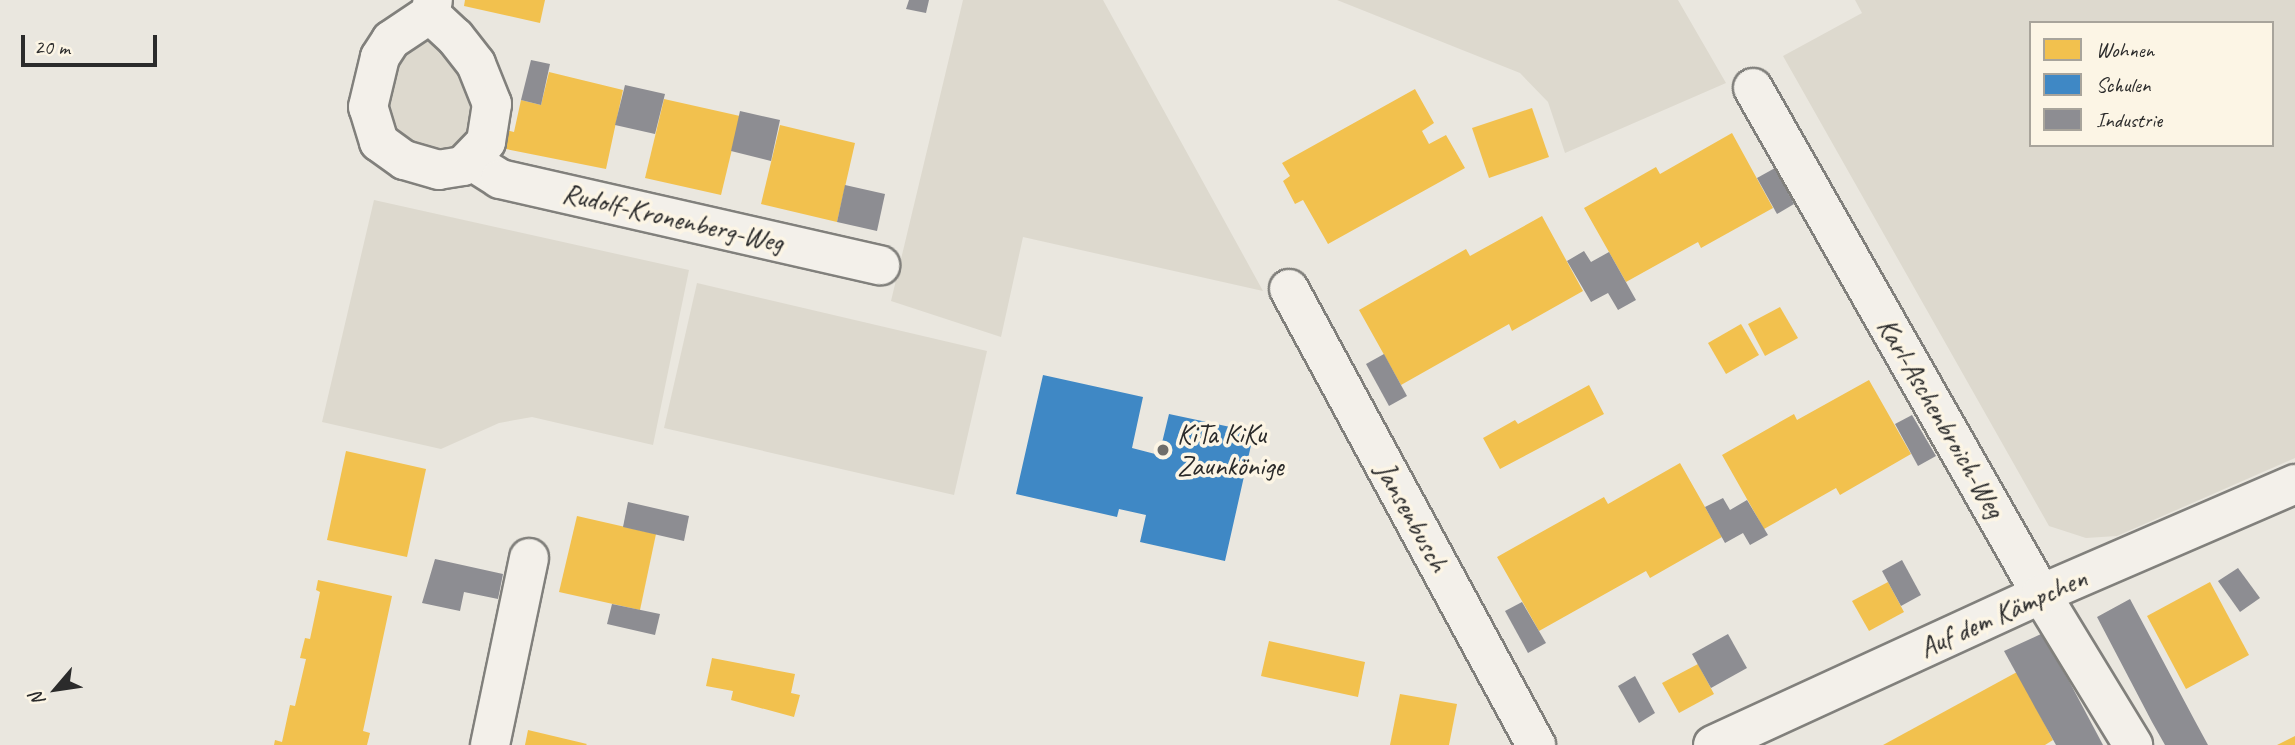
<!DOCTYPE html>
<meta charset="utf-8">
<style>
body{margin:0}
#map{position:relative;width:2295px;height:745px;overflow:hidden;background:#eae7df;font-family:Caveat,sans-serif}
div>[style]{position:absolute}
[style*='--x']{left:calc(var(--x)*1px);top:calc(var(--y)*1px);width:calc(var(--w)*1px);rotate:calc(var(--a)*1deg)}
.green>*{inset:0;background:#ddd9ce}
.homes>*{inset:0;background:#f2c14e}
.schools>*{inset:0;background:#3f88c5}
.industry>*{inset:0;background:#8d8d92}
.roads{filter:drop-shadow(2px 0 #81807c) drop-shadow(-2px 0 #81807c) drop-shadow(0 2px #81807c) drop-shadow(0 -2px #81807c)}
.minor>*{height:38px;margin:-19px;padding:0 19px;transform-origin:19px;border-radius:19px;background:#f3f0ea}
.dots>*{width:19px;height:19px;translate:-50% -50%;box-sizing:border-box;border:4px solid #fcf5e5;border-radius:50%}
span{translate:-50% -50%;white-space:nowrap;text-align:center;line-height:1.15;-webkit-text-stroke:7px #fcf5e5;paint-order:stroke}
.street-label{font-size:28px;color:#2b2b2b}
.poi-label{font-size:28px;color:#2b2b2b}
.left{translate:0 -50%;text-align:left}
.legend{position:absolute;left:2029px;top:21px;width:245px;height:126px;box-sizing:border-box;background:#fcf5e5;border:2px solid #a8a49b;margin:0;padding:9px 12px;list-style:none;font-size:21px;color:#2b2b2b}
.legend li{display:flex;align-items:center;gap:14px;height:35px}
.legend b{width:35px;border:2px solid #a8a49b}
.north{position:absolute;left:21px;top:654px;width:70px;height:70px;-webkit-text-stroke:5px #fcf5e5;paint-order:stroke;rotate:241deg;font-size:19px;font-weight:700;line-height:28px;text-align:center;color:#2b2b2b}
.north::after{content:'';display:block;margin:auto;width:24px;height:32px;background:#2b2b2b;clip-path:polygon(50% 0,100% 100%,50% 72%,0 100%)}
.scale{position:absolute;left:21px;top:35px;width:136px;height:32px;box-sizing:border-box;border:4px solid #2b2b2b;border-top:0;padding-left:9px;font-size:21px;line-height:24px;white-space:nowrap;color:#2b2b2b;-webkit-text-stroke:5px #fcf5e5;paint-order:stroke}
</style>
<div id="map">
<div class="green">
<i style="clip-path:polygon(963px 0,1103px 0,1263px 291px,1023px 237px,1001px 337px,891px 301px)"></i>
<i style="clip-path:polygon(1337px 0,1678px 0,1726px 83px,1565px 153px,1548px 102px,1520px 73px)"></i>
<i style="clip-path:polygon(evenodd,1855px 0,2295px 0,2295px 458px,2117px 536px,2086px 538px,2049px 526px,1783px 56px,1862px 13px,1855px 0,2031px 23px,2272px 23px,2272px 145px,2031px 145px,2031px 23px)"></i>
<i style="clip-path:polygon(425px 36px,438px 42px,472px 93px,477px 115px,470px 137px,457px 154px,440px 157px,399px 141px,386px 112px,399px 52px)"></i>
<i style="clip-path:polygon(374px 200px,689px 270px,653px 445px,532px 417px,499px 423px,441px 449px,322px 422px)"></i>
<i style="clip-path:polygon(697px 283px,987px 351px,954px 495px,664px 428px)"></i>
</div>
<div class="homes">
<i style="clip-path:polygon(465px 0,545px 0,540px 23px,464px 6px)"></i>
<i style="clip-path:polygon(549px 72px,623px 90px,606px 169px,501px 148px,506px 130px,514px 132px,521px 100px,541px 105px)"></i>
<i style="clip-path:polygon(1415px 89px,1434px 123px,1422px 131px,1429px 144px,1446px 135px,1465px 168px,1328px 244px,1303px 200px,1295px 204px,1283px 181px,1290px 176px,1282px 163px)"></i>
<i style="clip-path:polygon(664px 99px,740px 116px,721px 195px,645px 178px)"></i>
<i style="clip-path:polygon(1532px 108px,1549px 157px,1489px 178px,1472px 128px)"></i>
<i style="clip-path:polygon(780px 125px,855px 143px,837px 222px,761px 204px)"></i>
<i style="clip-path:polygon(1732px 133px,1773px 208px,1701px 248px,1698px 242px,1626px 282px,1584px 208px,1656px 167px,1660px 174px)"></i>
<i style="clip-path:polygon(1542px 216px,1583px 291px,1512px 331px,1509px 324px,1401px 385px,1359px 310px,1466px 249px,1470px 256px)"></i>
<i style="clip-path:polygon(1780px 307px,1798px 338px,1765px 356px,1748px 324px)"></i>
<i style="clip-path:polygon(1741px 324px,1759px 355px,1726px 374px,1708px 343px)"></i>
<i style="clip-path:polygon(1869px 380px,1911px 454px,1840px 495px,1836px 488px,1764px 529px,1722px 455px,1794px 414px,1797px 420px)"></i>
<i style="clip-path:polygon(1589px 385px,1604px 414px,1500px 469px,1483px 438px,1515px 420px,1518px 424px)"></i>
<i style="clip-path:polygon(346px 451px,426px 469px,407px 557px,327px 540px)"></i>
<i style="clip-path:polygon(1680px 463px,1722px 537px,1650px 578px,1646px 571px,1539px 631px,1497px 557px,1604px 497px,1608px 504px)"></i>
<i style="clip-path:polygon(577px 516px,656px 534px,640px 610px,559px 592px)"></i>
<i style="clip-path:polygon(318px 580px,392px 596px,363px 731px,370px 733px,367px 745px,274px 745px,275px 740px,282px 742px,290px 705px,295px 706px,306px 659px,300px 658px,305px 638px,310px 639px,320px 592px,316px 590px)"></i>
<i style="clip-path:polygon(1888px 582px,1904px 612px,1869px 631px,1852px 601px)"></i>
<i style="clip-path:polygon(2210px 582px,2249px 655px,2186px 689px,2147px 616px)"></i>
<i style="clip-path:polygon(1269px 641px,1365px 662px,1358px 697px,1261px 676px)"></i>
<i style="clip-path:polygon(712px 658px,795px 674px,791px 693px,800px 695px,794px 717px,731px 700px,733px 691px,706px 686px)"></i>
<i style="clip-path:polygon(1698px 664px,1714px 694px,1679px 713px,1662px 683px)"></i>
<i style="clip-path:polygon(2017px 672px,2053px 740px,2045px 745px,1883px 745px)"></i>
<i style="clip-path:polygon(1400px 694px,1457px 704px,1449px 745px,1390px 745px)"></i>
<i style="clip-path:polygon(528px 730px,587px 744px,586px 745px,525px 745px)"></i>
<i style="clip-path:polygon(2295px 736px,2295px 745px,2277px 745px)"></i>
</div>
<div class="schools">
<i style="clip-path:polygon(1043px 375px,1143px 397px,1132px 448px,1159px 455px,1169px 414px,1254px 432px,1225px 561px,1140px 542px,1146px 515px,1119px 509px,1117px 517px,1016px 494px)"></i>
</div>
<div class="industry">
<i style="clip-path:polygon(909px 0,929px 0,926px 13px,906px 9px)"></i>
<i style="clip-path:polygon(531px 60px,550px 64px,541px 105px,521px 100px)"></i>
<i style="clip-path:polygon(625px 85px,665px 94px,655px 134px,615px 125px)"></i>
<i style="clip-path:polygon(740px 111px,780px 120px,771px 161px,731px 151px)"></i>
<i style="clip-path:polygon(1775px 168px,1794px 204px,1777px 214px,1757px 178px)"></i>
<i style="clip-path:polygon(845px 185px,885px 194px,877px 231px,837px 222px)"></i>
<i style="clip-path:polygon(1584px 251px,1591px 262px,1609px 252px,1636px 300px,1618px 310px,1608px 293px,1591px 302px,1567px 261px)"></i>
<i style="clip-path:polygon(1384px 354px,1407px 396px,1389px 406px,1366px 364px)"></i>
<i style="clip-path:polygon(1912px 415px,1936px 456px,1918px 466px,1895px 424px)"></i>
<i style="clip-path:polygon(1723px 498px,1730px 510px,1747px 500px,1768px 535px,1750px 545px,1743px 533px,1725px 543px,1705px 507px)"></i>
<i style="clip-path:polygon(628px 502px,689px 516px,684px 541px,623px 527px)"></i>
<i style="clip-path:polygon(435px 559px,503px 574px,498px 599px,464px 592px,460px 611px,422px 603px)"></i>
<i style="clip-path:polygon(1902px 560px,1921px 595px,1901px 606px,1882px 571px)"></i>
<i style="clip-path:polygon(2238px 568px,2260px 598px,2240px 612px,2218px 581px)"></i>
<i style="clip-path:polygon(2130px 599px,2195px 721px,2208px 745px,2165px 745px,2152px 722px,2097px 617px)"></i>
<i style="clip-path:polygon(1522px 602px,1546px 643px,1528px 653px,1505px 611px)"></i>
<i style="clip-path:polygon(612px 604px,660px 614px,655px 635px,607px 624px)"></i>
<i style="clip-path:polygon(1728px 634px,1747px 668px,1711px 688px,1692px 654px)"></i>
<i style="clip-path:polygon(2041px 634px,2069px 681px,2103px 745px,2056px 745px,2037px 711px,2004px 651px)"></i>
<i style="clip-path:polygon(1635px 676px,1655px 713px,1639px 723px,1618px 686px)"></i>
</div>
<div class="roads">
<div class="minor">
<i style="--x:430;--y:14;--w:34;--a:43"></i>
<i style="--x:455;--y:37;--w:34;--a:52"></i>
<i style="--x:476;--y:64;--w:43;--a:68.2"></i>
<i style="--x:492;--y:104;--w:38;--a:99"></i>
<i style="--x:486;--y:142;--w:33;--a:134"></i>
<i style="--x:463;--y:166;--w:24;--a:171"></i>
<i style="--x:439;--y:170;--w:36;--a:-164"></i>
<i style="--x:404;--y:160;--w:31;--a:-144"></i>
<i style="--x:379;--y:142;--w:37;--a:-107"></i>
<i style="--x:368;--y:107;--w:51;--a:-76.5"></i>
<i style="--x:380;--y:57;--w:20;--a:-57"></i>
<i style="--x:391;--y:40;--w:47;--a:-33.7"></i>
<i style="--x:430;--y:14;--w:14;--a:-78"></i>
<i style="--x:1753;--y:88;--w:582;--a:60.35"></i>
<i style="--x:2041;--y:594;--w:177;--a:58.6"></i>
<i style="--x:470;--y:160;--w:36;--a:32"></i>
<i style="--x:500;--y:179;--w:390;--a:12.8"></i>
<i style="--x:1289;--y:289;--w:519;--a:61.56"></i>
<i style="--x:490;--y:745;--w:191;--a:-78.2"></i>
<i style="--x:1713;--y:745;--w:361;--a:-24.7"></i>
<i style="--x:2041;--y:594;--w:277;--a:-23.4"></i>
</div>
</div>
<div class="dots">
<i style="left:1163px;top:450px;background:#6e6d6a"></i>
</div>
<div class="street-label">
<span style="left:673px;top:218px;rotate:13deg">Rudolf-Kronenberg-Weg</span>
<span style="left:1941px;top:418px;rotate:60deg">Karl-Aschenbroich-Weg</span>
<span style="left:1412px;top:517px;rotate:61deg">Jansenbusch</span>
<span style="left:2003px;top:613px;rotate:-24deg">Auf dem Kämpchen</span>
</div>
<div class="poi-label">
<span class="left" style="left:1177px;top:450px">KiTa KiKu<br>Zaunkönige</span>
</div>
<ul class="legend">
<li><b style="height:19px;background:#f2c14e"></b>Wohnen</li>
<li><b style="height:19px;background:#3f88c5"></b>Schulen</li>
<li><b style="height:19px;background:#8d8d92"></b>Industrie</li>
</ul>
<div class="north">N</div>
<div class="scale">20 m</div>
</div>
